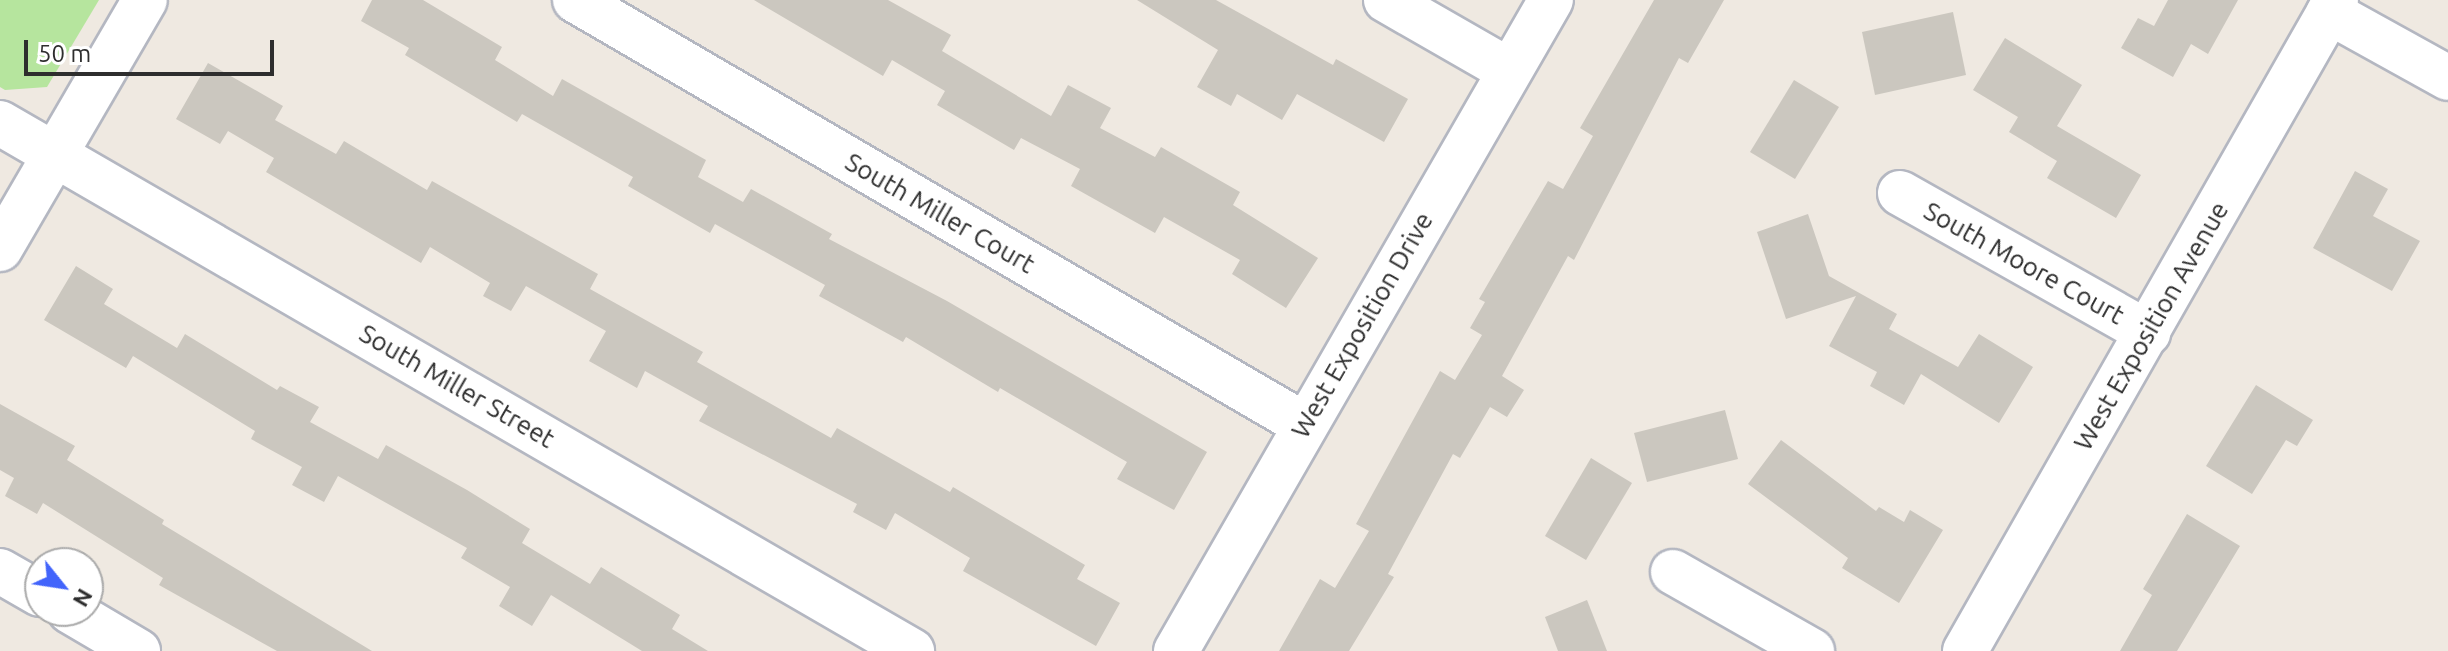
<!DOCTYPE html>
<style>
body{margin:0}
#map{position:relative;width:2448px;height:651px;overflow:hidden;background:#efe9e1;font-family:Ubuntu,sans-serif}
div>[style]{position:absolute}
[style*='--x']{left:calc(var(--x)*1px);top:calc(var(--y)*1px);width:calc(var(--w)*1px);rotate:calc(var(--a)*1deg)}
.green>*{inset:0;background:#b6e59e}
.building>*{inset:0;background:#cbc7bf}
.roads{filter:drop-shadow(2px 0 #b4b7c1) drop-shadow(-2px 0 #b4b7c1) drop-shadow(0 2px #b4b7c1) drop-shadow(0 -2px #b4b7c1)}
.minor>*{height:44px;margin:-22px;padding:0 22px;transform-origin:22px;border-radius:22px;background:#fff}
span{translate:-50% -50%;white-space:nowrap;text-align:center;line-height:1.15;-webkit-text-stroke:6px #fff;paint-order:stroke}
.street-label{font-size:26px;color:#2e2e2e}
.north{position:absolute;left:24px;top:547px;width:80px;height:80px;box-sizing:border-box;background:#fff;border:2px solid #ababab;border-radius:50%;rotate:120deg;font-size:22px;font-weight:700;line-height:32px;text-align:center;color:#2e2e2e}
.north::after{content:'';display:block;margin:auto;width:28px;height:36px;background:#4264fb;clip-path:polygon(50% 0,100% 100%,50% 72%,0 100%)}
.scale{position:absolute;left:24px;top:40px;width:250px;height:36px;box-sizing:border-box;border:4px solid #2e2e2e;border-top:0;padding-left:10px;font-size:24px;line-height:28px;white-space:nowrap;color:#2e2e2e;-webkit-text-stroke:6px #fff;paint-order:stroke}
</style>
<div id="map">
<div class="green">
<i style="clip-path:polygon(0 0,99px 0,47px 87px,5px 90px,0 87px)"></i>
</div>
<div class="building">
<i style="clip-path:polygon(372px 0,423px 0,502px 47px,495px 60px,553px 96px,562px 79px,706px 160px,698px 177px,743px 202px,751px 189px,832px 234px,829px 239px,947px 301px,1207px 452px,1174px 510px,1117px 479px,1127px 462px,1000px 388px,998px 392px,906px 337px,903px 342px,819px 296px,825px 285px,715px 224px,710px 233px,628px 186px,633px 177px,522px 114px,517px 122px,405px 55px,409px 48px,361px 21px)"></i>
<i style="clip-path:polygon(754px 0,888px 0,951px 35px,942px 51px,1051px 116px,1068px 85px,1111px 108px,1100px 128px,1155px 157px,1161px 147px,1240px 192px,1233px 205px,1318px 258px,1286px 308px,1232px 274px,1240px 260px,1164px 217px,1155px 233px,1071px 186px,1080px 169px,1021px 138px,1014px 150px,937px 105px,945px 91px,892px 60px,883px 76px)"></i>
<i style="clip-path:polygon(1137px 0,1216px 0,1333px 65px,1336px 59px,1408px 99px,1384px 142px,1297px 94px,1282px 120px,1237px 94px,1231px 106px,1197px 87px,1218px 50px)"></i>
<i style="clip-path:polygon(1654px 0,1724px 0,1688px 63px,1679px 58px,1574px 260px,1568px 256px,1502px 376px,1524px 390px,1507px 417px,1490px 407px,1460px 458px,1453px 454px,1388px 574px,1394px 577px,1349px 651px,1279px 651px,1320px 579px,1335px 588px,1369px 531px,1356px 524px,1440px 371px,1455px 380px,1482px 335px,1470px 328px,1485px 302px,1479px 299px,1548px 181px,1563px 189px,1593px 136px,1580px 128px)"></i>
<i style="clip-path:polygon(2168px 0,2238px 0,2208px 54px,2191px 44px,2173px 77px,2121px 48px,2138px 18px,2154px 26px)"></i>
<i style="clip-path:polygon(1953px 12px,1966px 75px,1875px 95px,1862px 32px)"></i>
<i style="clip-path:polygon(2005px 38px,2082px 85px,2057px 126px,2141px 175px,2116px 218px,2047px 178px,2057px 161px,2009px 132px,2018px 117px,1973px 90px)"></i>
<i style="clip-path:polygon(208px 63px,283px 106px,275px 120px,336px 154px,344px 141px,427px 190px,432px 181px,598px 274px,590px 289px,703px 352px,697px 362px,831px 438px,837px 428px,950px 492px,953px 487px,1085px 565px,1077px 579px,1120px 603px,1096px 646px,963px 571px,970px 558px,895px 513px,886px 530px,853px 512px,857px 504px,699px 421px,708px 406px,645px 371px,637px 388px,589px 361px,606px 331px,526px 286px,511px 311px,483px 296px,490px 283px,430px 247px,421px 263px,266px 172px,274px 158px,228px 131px,220px 144px,176px 119px)"></i>
<i style="clip-path:polygon(1794px 80px,1839px 107px,1795px 179px,1750px 152px)"></i>
<i style="clip-path:polygon(2355px 171px,2388px 189px,2373px 216px,2420px 241px,2392px 291px,2313px 248px)"></i>
<i style="clip-path:polygon(1808px 214px,1829px 276px,1897px 314px,1889px 329px,1958px 367px,1979px 334px,2033px 367px,1999px 423px,1921px 374px,1904px 405px,1870px 386px,1877px 372px,1829px 346px,1856px 296px,1786px 319px,1757px 232px)"></i>
<i style="clip-path:polygon(76px 266px,113px 289px,104px 304px,177px 348px,185px 334px,277px 390px,280px 386px,319px 407px,310px 422px,378px 459px,386px 445px,467px 490px,530px 529px,522px 543px,590px 584px,601px 567px,680px 615px,672px 629px,708px 651px,642px 651px,551px 595px,532px 626px,499px 606px,510px 587px,461px 558px,467px 548px,338px 476px,324px 502px,292px 485px,302px 467px,251px 439px,255px 431px,133px 356px,126px 368px,44px 320px)"></i>
<i style="clip-path:polygon(2256px 385px,2313px 420px,2297px 446px,2286px 440px,2252px 494px,2206px 466px)"></i>
<i style="clip-path:polygon(0 404px,75px 446px,67px 460px,164px 520px,162px 524px,372px 651px,277px 651px,159px 585px,163px 578px,43px 503px,37px 514px,5px 496px,14px 478px,0 470px)"></i>
<i style="clip-path:polygon(1725px 410px,1738px 459px,1647px 482px,1634px 433px)"></i>
<i style="clip-path:polygon(1781px 440px,1876px 511px,1879px 507px,1904px 522px,1910px 510px,1943px 530px,1899px 603px,1842px 568px,1848px 558px,1748px 484px)"></i>
<i style="clip-path:polygon(1591px 458px,1632px 483px,1586px 560px,1545px 536px)"></i>
<i style="clip-path:polygon(2187px 514px,2240px 546px,2177px 651px,2120px 651px,2152px 595px,2143px 589px)"></i>
<i style="clip-path:polygon(1587px 600px,1607px 651px,1558px 651px,1545px 617px)"></i>
</div>
<div class="roads">
<div class="minor">
<i style="--x:575;--y:0;--w:845;--a:30.21"></i>
<i style="--x:1386;--y:0;--w:141;--a:29.8"></i>
<i style="--x:2329;--y:12;--w:136;--a:29"></i>
<i style="--x:0;--y:123;--w:1054;--a:30.07"></i>
<i style="--x:1900;--y:193;--w:285;--a:29.4"></i>
<i style="--x:0;--y:249;--w:288;--a:-59.8"></i>
<i style="--x:0;--y:571;--w:46;--a:29.9"></i>
<i style="--x:1673;--y:572;--w:160;--a:29.6"></i>
<i style="--x:70;--y:611;--w:79;--a:30.5"></i>
<i style="--x:1176;--y:651;--w:751;--a:-60.06"></i>
<i style="--x:1965;--y:651;--w:749;--a:-60.32"></i>
</div>
</div>
<div class="street-label">
<span style="left:940px;top:213px;rotate:30deg">South Miller Court</span>
<span style="left:2024px;top:263px;rotate:29deg">South Moore Court</span>
<span style="left:1362px;top:325px;rotate:-60deg">West Exposition Drive</span>
<span style="left:2151px;top:326px;rotate:-60deg">West Exposition Avenue</span>
<span style="left:457px;top:386px;rotate:30deg">South Miller Street</span>
</div>
<div class="north">N</div>
<div class="scale">50 m</div>
</div>
